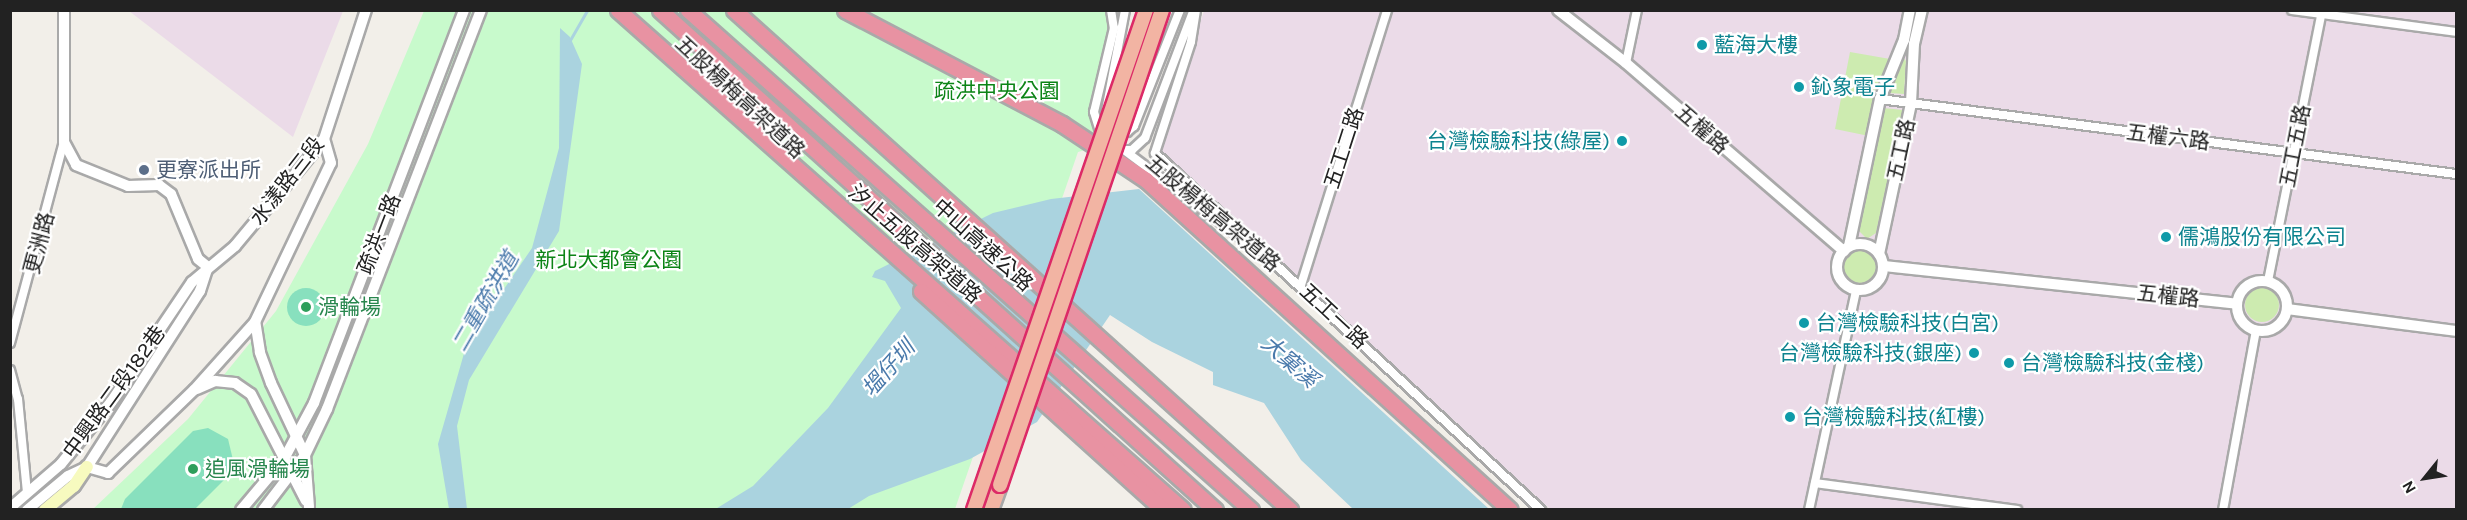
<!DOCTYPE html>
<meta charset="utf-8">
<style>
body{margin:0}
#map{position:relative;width:2467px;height:520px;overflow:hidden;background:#f2efe9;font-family:Karla,"Noto Sans TC",sans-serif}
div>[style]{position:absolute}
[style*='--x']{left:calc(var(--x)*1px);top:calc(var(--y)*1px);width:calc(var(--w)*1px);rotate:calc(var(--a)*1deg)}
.industrial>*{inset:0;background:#ebdbe8}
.grass>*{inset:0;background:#cdebb0}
.round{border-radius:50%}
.park>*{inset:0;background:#c8facc}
.pitch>*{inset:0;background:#88e0be}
.water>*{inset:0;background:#aad3df}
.stream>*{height:3px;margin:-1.5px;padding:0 1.5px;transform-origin:1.5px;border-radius:1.5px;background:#aad3df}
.roads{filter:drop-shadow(2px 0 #a9a9a9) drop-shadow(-2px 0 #a9a9a9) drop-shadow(0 2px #a9a9a9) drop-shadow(0 -2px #a9a9a9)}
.minor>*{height:8px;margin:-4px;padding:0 4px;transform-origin:4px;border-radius:4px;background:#fff}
.tertiary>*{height:10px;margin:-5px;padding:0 5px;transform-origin:5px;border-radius:5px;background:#fff}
.tertiary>.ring{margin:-5px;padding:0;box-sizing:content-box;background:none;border:10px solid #fff;border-radius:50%}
.secondary>*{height:12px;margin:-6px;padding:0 6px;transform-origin:6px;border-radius:6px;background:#f7fabf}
.trunk>*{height:14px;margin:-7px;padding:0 7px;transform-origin:7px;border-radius:7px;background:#f2b4a3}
.motorway>*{height:15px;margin:-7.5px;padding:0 7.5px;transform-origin:7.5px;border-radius:7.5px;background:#e892a2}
.bridges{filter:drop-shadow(2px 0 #dc2a67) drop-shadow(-2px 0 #dc2a67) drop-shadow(0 2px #dc2a67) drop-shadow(0 -2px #dc2a67)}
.trunk-bridge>*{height:14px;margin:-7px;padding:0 7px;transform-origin:7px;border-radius:7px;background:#f2b4a3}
.dots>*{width:16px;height:16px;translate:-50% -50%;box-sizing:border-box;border:3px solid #fff;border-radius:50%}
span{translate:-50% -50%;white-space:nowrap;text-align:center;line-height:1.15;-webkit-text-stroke:4.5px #fff;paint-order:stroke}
.culture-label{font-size:21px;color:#0d838f}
.left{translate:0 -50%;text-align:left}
.right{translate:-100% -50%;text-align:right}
.park-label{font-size:21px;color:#0c8416}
.street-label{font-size:21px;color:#222}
.service-label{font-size:21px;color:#4e5e75}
.leisure-label{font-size:21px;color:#27864d}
.water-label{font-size:22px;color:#4a7aab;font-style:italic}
.frame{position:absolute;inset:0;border:12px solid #222;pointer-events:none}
.north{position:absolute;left:2395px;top:448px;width:60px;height:60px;-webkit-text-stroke:4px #fff;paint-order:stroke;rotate:240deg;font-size:16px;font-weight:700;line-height:24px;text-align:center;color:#222}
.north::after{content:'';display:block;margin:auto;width:21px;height:27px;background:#222;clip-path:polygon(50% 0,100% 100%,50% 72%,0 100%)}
</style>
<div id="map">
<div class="industrial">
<i style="clip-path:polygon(129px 11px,343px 11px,293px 137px)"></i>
<i style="clip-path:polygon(1204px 11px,2456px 11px,2456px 509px,1550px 509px,1159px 149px)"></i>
</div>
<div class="grass">
<i style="clip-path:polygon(1850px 52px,1890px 59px,1877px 94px,1869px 136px,1835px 129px)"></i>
<i style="clip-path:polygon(1903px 57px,1906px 61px,1904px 94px,1889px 93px)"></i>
<i style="clip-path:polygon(1883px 108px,1903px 110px,1876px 233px,1867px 239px,1858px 230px)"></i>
<i class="round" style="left:1843px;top:249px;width:34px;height:34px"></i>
<i class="round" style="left:2245px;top:288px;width:34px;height:34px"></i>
</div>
<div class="park">
<i style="clip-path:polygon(424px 11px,1126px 11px,1092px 148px,1078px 152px,955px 509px,92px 510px,188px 419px,276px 311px,368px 144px)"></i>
</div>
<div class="pitch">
<i class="round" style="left:287px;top:288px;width:38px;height:38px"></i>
<i style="clip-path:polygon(208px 428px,228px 439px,234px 464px,230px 474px,195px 509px,121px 509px,125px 499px,193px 431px)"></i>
</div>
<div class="water">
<i style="clip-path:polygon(560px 28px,570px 37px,582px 64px,559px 231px,469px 380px,457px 426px,467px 509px,449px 509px,438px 444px,467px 343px,532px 248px,559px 148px)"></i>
<i style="clip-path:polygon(1139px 189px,1489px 509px,1353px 509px,1301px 460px,1264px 403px,1213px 385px,1213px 372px,1152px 342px,1110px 315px,1037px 422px,970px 459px,869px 496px,848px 509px,714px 510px,753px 486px,828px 408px,901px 308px,885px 281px,872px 277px,875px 271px,993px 213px,1051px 199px)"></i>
</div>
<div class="stream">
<i style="--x:570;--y:40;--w:34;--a:-60"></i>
</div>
<div class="roads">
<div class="minor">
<i style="--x:1111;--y:10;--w:18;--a:81"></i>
<i style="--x:1114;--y:28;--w:86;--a:103.4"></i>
<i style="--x:1094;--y:112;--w:21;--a:73"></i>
<i style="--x:1100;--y:132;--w:186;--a:36.9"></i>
<i style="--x:1196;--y:10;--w:32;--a:99"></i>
<i style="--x:1191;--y:42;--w:117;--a:108"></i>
<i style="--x:1155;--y:153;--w:526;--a:42.76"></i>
<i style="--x:2292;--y:10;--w:165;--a:7.6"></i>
<i style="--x:1626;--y:63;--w:54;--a:-78.3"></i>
<i style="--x:1880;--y:99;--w:581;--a:7.42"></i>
<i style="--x:1105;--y:116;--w:108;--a:-79.3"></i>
<i style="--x:1118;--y:132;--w:9;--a:0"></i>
<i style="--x:1127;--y:132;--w:9;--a:-41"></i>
<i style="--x:1134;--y:126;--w:125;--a:-68.4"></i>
<i style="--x:1122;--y:150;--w:10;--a:0"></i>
<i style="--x:1132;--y:150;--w:18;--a:-43"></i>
<i style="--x:1145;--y:138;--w:133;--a:-69.2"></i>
<i style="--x:2268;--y:281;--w:276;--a:-78.7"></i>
<i style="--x:1301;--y:285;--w:288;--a:-72.6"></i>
<i style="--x:10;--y:343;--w:208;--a:-75"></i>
<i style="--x:10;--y:370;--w:30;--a:75"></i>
<i style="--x:18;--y:399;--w:94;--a:84.5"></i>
<i style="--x:1815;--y:483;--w:204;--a:7.6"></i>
<i style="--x:1809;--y:510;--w:225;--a:-77.9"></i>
<i style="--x:2223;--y:510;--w:183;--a:-79.6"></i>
</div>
<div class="tertiary">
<i style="--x:64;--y:10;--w:132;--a:90"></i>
<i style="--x:64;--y:142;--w:26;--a:62"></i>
<i style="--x:76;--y:165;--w:56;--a:22"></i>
<i style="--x:128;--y:186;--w:31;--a:-2"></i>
<i style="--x:159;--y:185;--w:15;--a:37"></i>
<i style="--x:171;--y:194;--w:70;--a:67.4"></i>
<i style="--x:198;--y:259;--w:13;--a:39"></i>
<i style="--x:1558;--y:10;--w:86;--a:37.9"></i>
<i style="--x:1626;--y:63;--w:288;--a:40.8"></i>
<i class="ring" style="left:1837px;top:244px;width:36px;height:36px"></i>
<i style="--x:1849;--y:246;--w:150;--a:-78.1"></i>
<i style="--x:1880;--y:99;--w:64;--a:-67.9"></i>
<i style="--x:1904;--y:40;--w:31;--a:-79"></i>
<i style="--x:1879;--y:254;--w:154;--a:-78"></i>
<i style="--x:1911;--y:103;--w:59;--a:-87.1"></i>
<i style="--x:1914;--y:44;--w:35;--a:-77"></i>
<i style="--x:1884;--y:266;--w:355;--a:6.1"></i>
<i class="ring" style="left:2237px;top:281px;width:40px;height:40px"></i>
<i style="--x:2287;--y:309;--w:170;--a:7.4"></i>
<i style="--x:197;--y:389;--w:20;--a:-24"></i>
<i style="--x:215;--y:381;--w:20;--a:6"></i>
<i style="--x:235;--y:383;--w:19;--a:35"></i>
<i style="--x:251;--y:394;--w:120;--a:62.8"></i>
<i style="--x:87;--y:467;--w:22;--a:16"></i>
<i style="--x:108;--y:473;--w:120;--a:-44"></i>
<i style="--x:194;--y:390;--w:91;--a:-48.1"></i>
<i style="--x:309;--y:507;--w:52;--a:-94.4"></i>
<i style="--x:305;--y:455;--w:80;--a:-115.3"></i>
<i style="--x:271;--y:383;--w:33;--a:-110"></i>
<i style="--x:260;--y:352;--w:30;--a:-99"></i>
<i style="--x:255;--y:322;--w:176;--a:-64.5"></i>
<i style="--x:331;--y:163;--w:25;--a:-106"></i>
<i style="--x:10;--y:508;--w:67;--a:-40.8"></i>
<i style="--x:61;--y:464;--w:80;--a:-51.1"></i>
<i style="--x:111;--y:402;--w:145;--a:-56"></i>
<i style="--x:192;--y:282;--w:56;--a:-39.9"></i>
<i style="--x:235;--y:246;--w:139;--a:-50.2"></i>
<i style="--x:324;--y:139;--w:136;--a:-72"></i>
<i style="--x:27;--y:510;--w:53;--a:-39.7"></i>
<i style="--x:68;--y:476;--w:21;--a:-25"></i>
<i style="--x:87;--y:467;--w:209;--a:-57.3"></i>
<i style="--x:200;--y:291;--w:22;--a:-72"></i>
<i style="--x:241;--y:510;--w:67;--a:-49.9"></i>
<i style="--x:284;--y:459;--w:64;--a:-61.8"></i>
<i style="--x:314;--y:403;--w:421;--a:-69.1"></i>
<i style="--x:263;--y:510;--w:69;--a:-52.6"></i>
<i style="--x:305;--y:455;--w:51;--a:-64.4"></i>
<i style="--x:327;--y:409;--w:428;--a:-68.9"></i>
</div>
<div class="secondary">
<i style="--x:45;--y:510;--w:38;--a:-40"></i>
<i style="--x:74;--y:486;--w:23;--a:-56"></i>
</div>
<div class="trunk">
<i style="--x:991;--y:510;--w:27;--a:-70"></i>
</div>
<div class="motorway">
<i style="--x:618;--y:10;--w:754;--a:41.51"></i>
<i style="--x:660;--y:10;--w:747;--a:42.02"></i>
<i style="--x:688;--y:10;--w:753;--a:41.61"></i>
<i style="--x:734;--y:10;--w:748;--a:41.96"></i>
<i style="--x:845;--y:10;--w:245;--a:27.7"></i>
<i style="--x:1062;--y:124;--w:101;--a:33.7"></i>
<i style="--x:1146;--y:180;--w:491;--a:42.2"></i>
<i style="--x:921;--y:291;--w:326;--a:42.1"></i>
</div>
</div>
<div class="bridges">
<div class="trunk-bridge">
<i style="--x:1000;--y:485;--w:502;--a:-71.17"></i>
<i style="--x:974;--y:510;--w:529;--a:-71.02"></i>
</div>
</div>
<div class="dots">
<i style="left:1702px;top:45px;background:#0f9aa8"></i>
<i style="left:1799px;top:87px;background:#0f9aa8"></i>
<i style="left:1622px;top:141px;background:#0f9aa8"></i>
<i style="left:144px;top:170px;background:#5c6f8a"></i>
<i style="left:2166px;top:237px;background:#0f9aa8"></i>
<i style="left:306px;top:307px;background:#2e9e5b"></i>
<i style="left:1804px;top:323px;background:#0f9aa8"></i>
<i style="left:1974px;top:353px;background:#0f9aa8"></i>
<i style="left:2009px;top:363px;background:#0f9aa8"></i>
<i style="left:1790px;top:417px;background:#0f9aa8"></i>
<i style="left:193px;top:469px;background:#2e9e5b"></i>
</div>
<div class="culture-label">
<span class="left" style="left:1714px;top:45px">藍海大樓</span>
<span class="left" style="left:1811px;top:87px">鈊象電子</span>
<span class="right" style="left:1610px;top:141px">台灣檢驗科技(綠屋)</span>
<span class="left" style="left:2178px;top:237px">儒鴻股份有限公司</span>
<span class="left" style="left:1816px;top:323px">台灣檢驗科技(白宮)</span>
<span class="right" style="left:1962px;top:353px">台灣檢驗科技(銀座)</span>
<span class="left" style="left:2021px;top:363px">台灣檢驗科技(金棧)</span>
<span class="left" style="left:1802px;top:417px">台灣檢驗科技(紅樓)</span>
</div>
<div class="park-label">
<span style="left:997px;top:91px">疏洪中央公園</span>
<span style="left:609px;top:260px">新北大都會公園</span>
</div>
<div class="street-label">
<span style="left:740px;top:97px;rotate:43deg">五股楊梅高架道路</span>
<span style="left:1702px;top:129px;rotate:41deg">五權路</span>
<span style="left:2168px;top:137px;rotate:7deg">五權六路</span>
<span style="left:2295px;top:146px;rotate:-79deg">五工五路</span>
<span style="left:1344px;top:148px;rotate:-72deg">五工二路</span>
<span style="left:1901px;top:150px;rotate:-78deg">五工路</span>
<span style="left:287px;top:181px;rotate:-52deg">水漾路三段</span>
<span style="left:1213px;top:213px;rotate:40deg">五股楊梅高架道路</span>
<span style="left:379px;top:234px;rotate:-69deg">疏洪一路</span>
<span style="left:39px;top:243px;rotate:-75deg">更洲路</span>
<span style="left:915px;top:244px;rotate:41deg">汐止五股高架道路</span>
<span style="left:983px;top:245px;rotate:42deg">中山高速公路</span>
<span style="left:2168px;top:296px;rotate:6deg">五權路</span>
<span style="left:1334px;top:316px;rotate:43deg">五工一路</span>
<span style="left:114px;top:392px;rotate:-54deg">中興路二段182巷</span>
</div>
<div class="service-label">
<span class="left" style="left:156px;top:170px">更寮派出所</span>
</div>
<div class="leisure-label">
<span class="left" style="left:318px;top:307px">滑輪場</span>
<span class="left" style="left:205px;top:469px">追風滑輪場</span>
</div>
<div class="water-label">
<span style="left:486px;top:302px;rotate:-60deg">二重疏洪道</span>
<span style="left:1289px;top:362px;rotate:41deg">大窠溪</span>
<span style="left:889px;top:369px;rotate:-48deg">塭仔圳</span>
</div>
<div class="frame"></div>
<div class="north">N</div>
</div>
